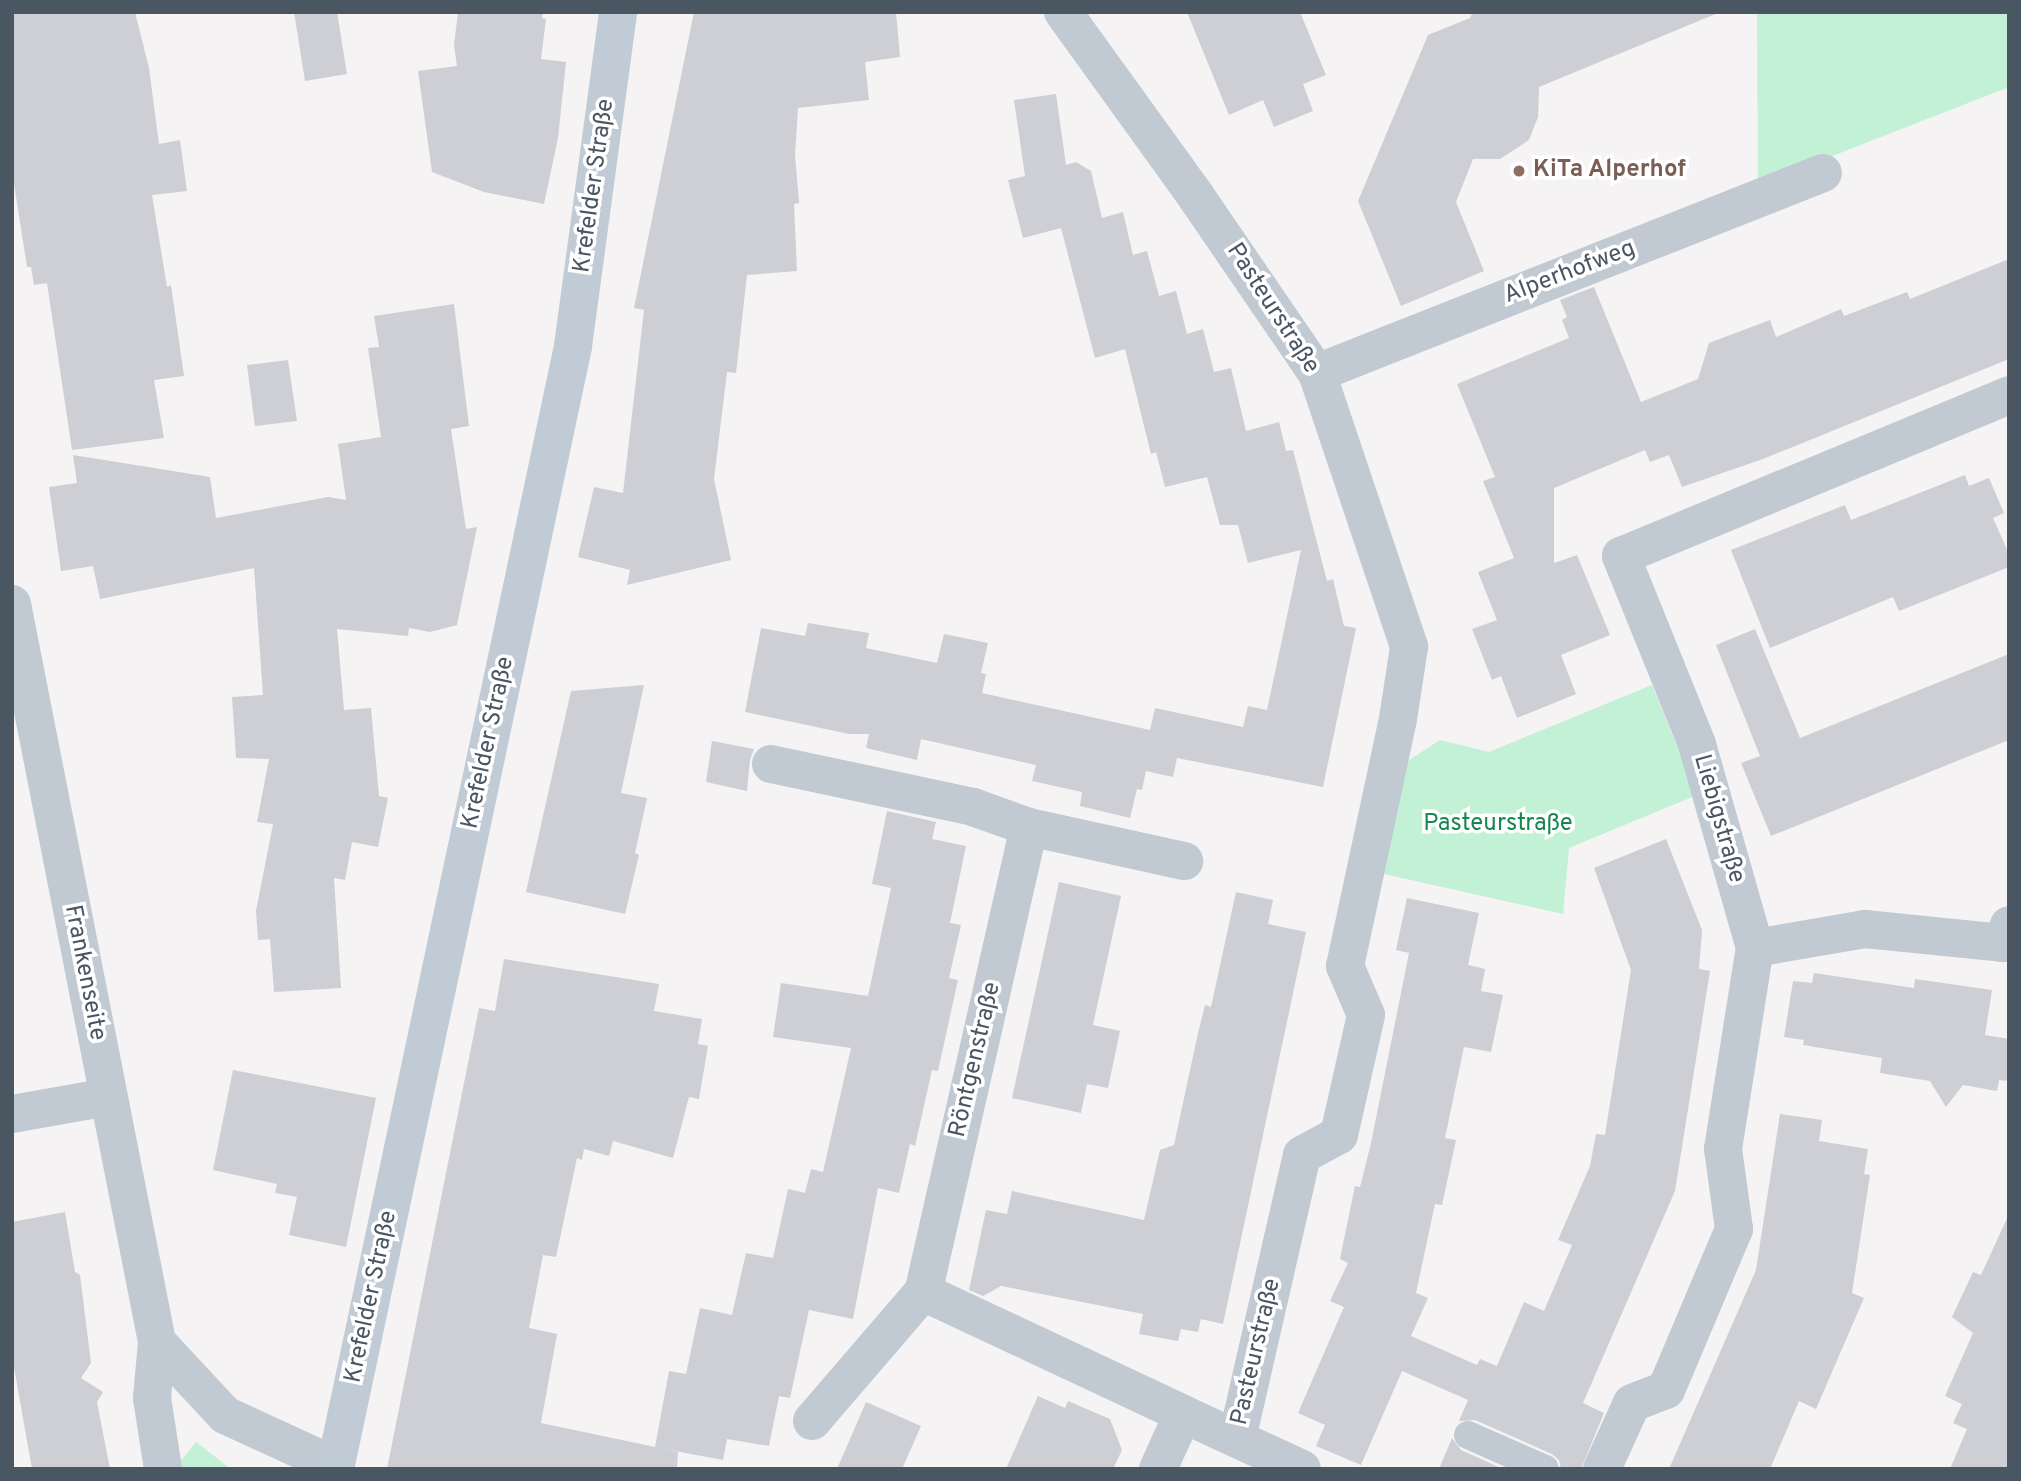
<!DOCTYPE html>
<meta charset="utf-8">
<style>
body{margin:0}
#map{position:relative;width:2021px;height:1481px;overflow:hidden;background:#f5f3f3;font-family:Overpass,sans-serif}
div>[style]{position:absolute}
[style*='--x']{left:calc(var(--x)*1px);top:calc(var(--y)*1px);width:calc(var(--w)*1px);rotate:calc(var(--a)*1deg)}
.green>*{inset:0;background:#c3f1d5}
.building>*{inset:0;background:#cdcfd5}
.lane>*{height:28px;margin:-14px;padding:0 14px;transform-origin:14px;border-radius:14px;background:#c1cad2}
.street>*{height:38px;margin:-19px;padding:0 19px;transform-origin:19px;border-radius:19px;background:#c1cad2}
.secondary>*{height:38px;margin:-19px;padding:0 19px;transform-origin:19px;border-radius:19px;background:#c1cbd6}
.dots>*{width:19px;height:19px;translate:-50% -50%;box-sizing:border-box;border:4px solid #fff;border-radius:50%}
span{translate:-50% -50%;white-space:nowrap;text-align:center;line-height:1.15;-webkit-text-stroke:7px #fff;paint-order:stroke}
.education-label{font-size:24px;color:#785e54;font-weight:700}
.left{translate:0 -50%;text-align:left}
.street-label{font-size:24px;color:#4a5661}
.park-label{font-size:24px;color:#17864f}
.frame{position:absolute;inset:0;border:14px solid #4a5661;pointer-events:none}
</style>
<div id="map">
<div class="green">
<i style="clip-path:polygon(1757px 12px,2009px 12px,2009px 87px,1758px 185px)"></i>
<i style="clip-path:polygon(1652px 685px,1697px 795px,1569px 848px,1563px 914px,1384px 874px,1406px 762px,1440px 740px,1489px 752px)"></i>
<i style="clip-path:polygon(196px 1442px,231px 1469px,174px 1469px)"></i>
</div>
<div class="building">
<i style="clip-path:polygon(12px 12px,135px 12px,149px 68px,159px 144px,180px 140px,187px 191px,152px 195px,167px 287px,171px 285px,184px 376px,154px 380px,164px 438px,72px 450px,47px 283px,34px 285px,31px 267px,27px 267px,12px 171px)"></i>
<i style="clip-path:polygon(294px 12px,337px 12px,347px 74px,305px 81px)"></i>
<i style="clip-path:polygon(458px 12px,543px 12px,542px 18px,546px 19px,541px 59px,566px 62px,558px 138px,544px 204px,484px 192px,432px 172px,418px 71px,457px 66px,454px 45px)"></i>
<i style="clip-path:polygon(694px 12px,896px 12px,900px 57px,865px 62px,869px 100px,798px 108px,795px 155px,799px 203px,794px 204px,797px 271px,747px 275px,736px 373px,727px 372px,714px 479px,731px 560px,627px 585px,630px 570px,578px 557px,594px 487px,623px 493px,644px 310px,634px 308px)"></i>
<i style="clip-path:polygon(1187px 12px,1300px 12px,1326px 75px,1303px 84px,1313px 111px,1274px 127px,1263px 100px,1229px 115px)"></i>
<i style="clip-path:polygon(1473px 12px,1718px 13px,1539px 87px,1538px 117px,1529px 140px,1500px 159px,1473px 159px,1456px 202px,1484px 271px,1401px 306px,1358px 201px,1428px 35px,1470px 18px)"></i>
<i style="clip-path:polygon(1056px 94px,1066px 165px,1076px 162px,1091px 171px,1102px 218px,1123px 212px,1133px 255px,1147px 251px,1159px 296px,1176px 291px,1187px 334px,1203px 329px,1214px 372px,1231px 368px,1246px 431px,1279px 422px,1286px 451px,1293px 450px,1327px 581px,1333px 579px,1344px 626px,1356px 628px,1323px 787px,1177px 758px,1173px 777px,1146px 771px,1142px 790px,1137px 789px,1130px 818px,1080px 806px,1082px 792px,1032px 781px,1036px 765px,921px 739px,917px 760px,866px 748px,869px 734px,849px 734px,745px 712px,761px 628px,805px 636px,808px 623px,869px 633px,866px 648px,937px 663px,944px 634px,988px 643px,981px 673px,986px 674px,982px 693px,1150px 730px,1155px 708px,1243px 727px,1248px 706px,1267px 710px,1301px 550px,1248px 563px,1238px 525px,1220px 525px,1207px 477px,1165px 487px,1156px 452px,1151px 454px,1125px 349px,1095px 358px,1061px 228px,1023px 238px,1008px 180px,1025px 176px,1014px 100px)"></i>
<i style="clip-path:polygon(2009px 259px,2009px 359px,1763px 459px,1682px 487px,1669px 455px,1650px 462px,1645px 450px,1554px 488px,1554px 563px,1577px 555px,1610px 635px,1561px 655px,1576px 694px,1517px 718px,1501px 676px,1492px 680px,1472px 629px,1497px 620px,1478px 572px,1514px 558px,1483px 481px,1495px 477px,1457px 384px,1569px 338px,1562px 320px,1567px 317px,1560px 300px,1594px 287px,1641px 402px,1698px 379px,1709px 343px,1770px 320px,1776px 337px,1841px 309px,1844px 316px,1907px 292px,1910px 299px)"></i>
<i style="clip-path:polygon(454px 304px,469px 426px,451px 429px,466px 529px,477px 527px,457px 625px,430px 632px,409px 628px,408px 636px,337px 629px,344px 710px,371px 708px,379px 796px,388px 798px,378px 847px,352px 842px,345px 880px,334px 878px,341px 988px,274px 992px,270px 939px,258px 940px,256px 911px,273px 824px,257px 822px,269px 759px,236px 758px,232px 697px,263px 695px,254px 568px,100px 599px,93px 566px,61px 571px,49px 487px,77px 483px,73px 455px,210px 477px,216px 518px,328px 497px,346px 500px,338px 444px,381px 437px,368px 348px,379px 347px,374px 316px)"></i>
<i style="clip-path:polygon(288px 360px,297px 421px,255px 426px,247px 365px)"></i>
<i style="clip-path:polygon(1965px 475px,1969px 486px,1989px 478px,2004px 513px,1993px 518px,2009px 554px,2009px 567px,1899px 611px,1893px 597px,1770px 648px,1731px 550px,1845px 505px,1851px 520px)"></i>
<i style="clip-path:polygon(1755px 629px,1800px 738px,2009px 654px,2009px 740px,1771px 836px,1741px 763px,1760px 756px,1716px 645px)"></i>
<i style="clip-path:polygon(644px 685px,621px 793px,647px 798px,635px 853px,639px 855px,625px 914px,526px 892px,571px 691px)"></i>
<i style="clip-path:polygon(712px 741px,754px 749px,750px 760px,747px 791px,706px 782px)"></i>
<i style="clip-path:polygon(887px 811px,936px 822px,932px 839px,966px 846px,950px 923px,961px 925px,949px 978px,958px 980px,938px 1071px,932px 1070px,915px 1146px,910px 1144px,899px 1193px,878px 1188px,853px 1319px,809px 1310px,790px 1398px,779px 1396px,769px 1446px,727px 1439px,723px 1460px,659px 1448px,678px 1452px,677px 1469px,387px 1469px,479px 1008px,495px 1011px,504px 959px,659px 984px,654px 1011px,702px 1019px,698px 1044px,708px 1046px,699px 1099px,689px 1097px,673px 1158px,613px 1141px,609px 1156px,584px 1149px,582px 1160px,577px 1158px,556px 1257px,543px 1255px,529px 1328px,557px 1334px,541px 1423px,655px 1447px,669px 1371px,686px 1374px,700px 1308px,732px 1315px,746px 1253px,773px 1258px,788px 1189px,805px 1193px,811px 1169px,823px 1172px,851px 1048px,773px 1037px,781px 983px,868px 996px,891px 888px,872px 884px)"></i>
<i style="clip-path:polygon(1666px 839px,1702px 930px,1699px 969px,1710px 971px,1675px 1191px,1583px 1403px,1604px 1413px,1581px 1469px,1561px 1469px,1559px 1460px,1552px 1454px,1475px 1420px,1459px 1421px,1468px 1400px,1402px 1371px,1361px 1465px,1316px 1446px,1325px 1425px,1298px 1413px,1344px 1307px,1330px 1301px,1348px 1263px,1340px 1259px,1344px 1239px,1355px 1186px,1360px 1187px,1371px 1143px,1409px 953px,1396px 950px,1407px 898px,1479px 913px,1468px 965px,1485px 969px,1481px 991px,1503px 995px,1491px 1052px,1464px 1047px,1445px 1138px,1456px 1140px,1442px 1205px,1435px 1204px,1416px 1293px,1428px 1298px,1411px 1336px,1477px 1365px,1480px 1359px,1497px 1366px,1524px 1302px,1544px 1311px,1572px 1245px,1558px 1240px,1590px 1166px,1596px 1134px,1605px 1135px,1631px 970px,1594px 868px)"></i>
<i style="clip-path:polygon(1059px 882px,1121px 896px,1093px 1025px,1120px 1031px,1108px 1088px,1087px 1084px,1081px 1113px,1012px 1098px)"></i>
<i style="clip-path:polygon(1236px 892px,1273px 900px,1268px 924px,1306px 932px,1223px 1324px,1201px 1319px,1198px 1332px,1181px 1329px,1178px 1341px,1139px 1334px,1143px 1314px,1001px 1286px,983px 1296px,969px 1290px,986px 1210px,1007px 1214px,1012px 1191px,1144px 1220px,1160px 1150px,1174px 1145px,1198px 1033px,1205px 1005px,1211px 1007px)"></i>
<i style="clip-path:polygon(1814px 973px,1914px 988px,1915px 979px,1992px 990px,1985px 1035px,2009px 1039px,2009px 1081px,1999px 1080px,1997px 1091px,1963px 1085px,1946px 1107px,1930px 1081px,1880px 1073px,1882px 1058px,1803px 1045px,1804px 1040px,1784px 1037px,1793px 981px,1812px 983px)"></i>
<i style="clip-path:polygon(233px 1070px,376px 1098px,346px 1247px,289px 1235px,297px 1197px,275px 1193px,277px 1184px,213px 1170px)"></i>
<i style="clip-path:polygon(1780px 1114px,1822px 1120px,1819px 1141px,1868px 1149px,1864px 1174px,1870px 1175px,1852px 1293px,1864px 1298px,1816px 1409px,1799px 1401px,1770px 1469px,1669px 1469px,1756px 1270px)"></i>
<i style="clip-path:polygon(65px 1212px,75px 1272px,80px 1275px,91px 1363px,81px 1378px,103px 1392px,97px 1402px,110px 1469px,32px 1469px,12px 1356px,12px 1222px)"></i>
<i style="clip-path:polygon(2009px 1214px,2009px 1469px,1950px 1469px,1967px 1429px,1953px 1423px,1962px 1404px,1945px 1396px,1973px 1333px,1952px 1317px,1973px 1272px,1981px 1275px)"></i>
<i style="clip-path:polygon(1038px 1396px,1065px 1408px,1068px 1401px,1110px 1419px,1122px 1450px,1113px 1469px,1006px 1469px)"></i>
<i style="clip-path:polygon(866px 1402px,921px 1426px,902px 1469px,837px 1469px)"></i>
<i style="clip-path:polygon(1452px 1438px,1461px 1450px,1503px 1469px,1439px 1469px)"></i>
</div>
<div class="lane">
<i style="--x:1468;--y:1435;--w:84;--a:23.8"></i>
</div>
<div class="street">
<i style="--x:1063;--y:12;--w:229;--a:54.2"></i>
<i style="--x:1197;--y:198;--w:212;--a:55.6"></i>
<i style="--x:1317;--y:373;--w:289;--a:71.4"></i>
<i style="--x:1409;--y:647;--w:73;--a:98.7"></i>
<i style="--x:1398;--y:719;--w:253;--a:102.1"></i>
<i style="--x:1345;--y:966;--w:53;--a:66.8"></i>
<i style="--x:1366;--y:1015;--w:123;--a:102.7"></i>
<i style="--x:1339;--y:1135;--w:42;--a:151.6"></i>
<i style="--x:1302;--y:1155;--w:291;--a:102.9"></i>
<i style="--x:1317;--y:373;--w:544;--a:-21.57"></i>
<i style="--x:12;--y:604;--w:752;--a:78.88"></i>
<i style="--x:157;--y:1342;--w:100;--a:47"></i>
<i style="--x:225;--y:1415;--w:122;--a:24.7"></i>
<i style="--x:771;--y:764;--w:207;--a:12"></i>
<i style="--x:973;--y:807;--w:59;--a:19.7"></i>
<i style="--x:1029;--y:827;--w:477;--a:102.8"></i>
<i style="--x:923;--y:1292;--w:287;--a:25.1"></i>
<i style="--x:1029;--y:827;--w:159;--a:12.4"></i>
<i style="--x:1755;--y:948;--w:112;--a:-9.8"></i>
<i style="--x:1865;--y:929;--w:138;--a:5.8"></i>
<i style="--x:2002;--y:943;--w:19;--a:-69"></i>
<i style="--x:12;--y:1114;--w:97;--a:-10"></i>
<i style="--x:157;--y:1342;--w:56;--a:95.1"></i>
<i style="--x:152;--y:1398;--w:72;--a:81.2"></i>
<i style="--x:812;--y:1421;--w:170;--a:-49.3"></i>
<i style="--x:1158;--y:1469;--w:60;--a:-65.6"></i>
<i style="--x:1183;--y:1414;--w:131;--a:24.8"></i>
<i style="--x:1602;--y:1469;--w:72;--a:-65.6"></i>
<i style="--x:1632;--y:1403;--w:36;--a:-21"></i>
<i style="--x:1666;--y:1390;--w:175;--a:-67.1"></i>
<i style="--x:1734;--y:1229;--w:81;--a:-97.8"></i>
<i style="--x:1723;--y:1149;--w:204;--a:-81"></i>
<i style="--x:1755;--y:948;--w:212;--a:-105.9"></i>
<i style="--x:1697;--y:744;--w:203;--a:-112"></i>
<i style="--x:1621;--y:556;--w:420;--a:-22.5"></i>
</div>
<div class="secondary">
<i style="--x:335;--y:1469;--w:1148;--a:-78.03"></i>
<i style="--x:573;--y:346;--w:337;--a:-82.3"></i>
</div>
<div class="dots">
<i style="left:1519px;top:171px;background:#8d6e63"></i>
</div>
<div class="education-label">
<span class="left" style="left:1533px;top:171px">KiTa Alperhof</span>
</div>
<div class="street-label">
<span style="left:595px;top:186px;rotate:-82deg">Krefelder Straße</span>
<span style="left:1570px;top:273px;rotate:-21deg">Alperhofweg</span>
<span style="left:1272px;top:309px;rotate:57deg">Pasteurstraße</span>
<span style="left:489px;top:743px;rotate:-78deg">Krefelder Straße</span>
<span style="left:1718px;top:819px;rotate:74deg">Liebigstraße</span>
<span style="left:84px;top:973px;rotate:79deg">Frankenseite</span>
<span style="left:976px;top:1060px;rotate:-77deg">Röntgenstraße</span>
<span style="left:372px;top:1297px;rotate:-78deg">Krefelder Straße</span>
<span style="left:1257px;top:1352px;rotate:-77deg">Pasteurstraße</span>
</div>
<div class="park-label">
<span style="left:1498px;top:825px">Pasteurstraße</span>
</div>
<div class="frame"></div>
</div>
